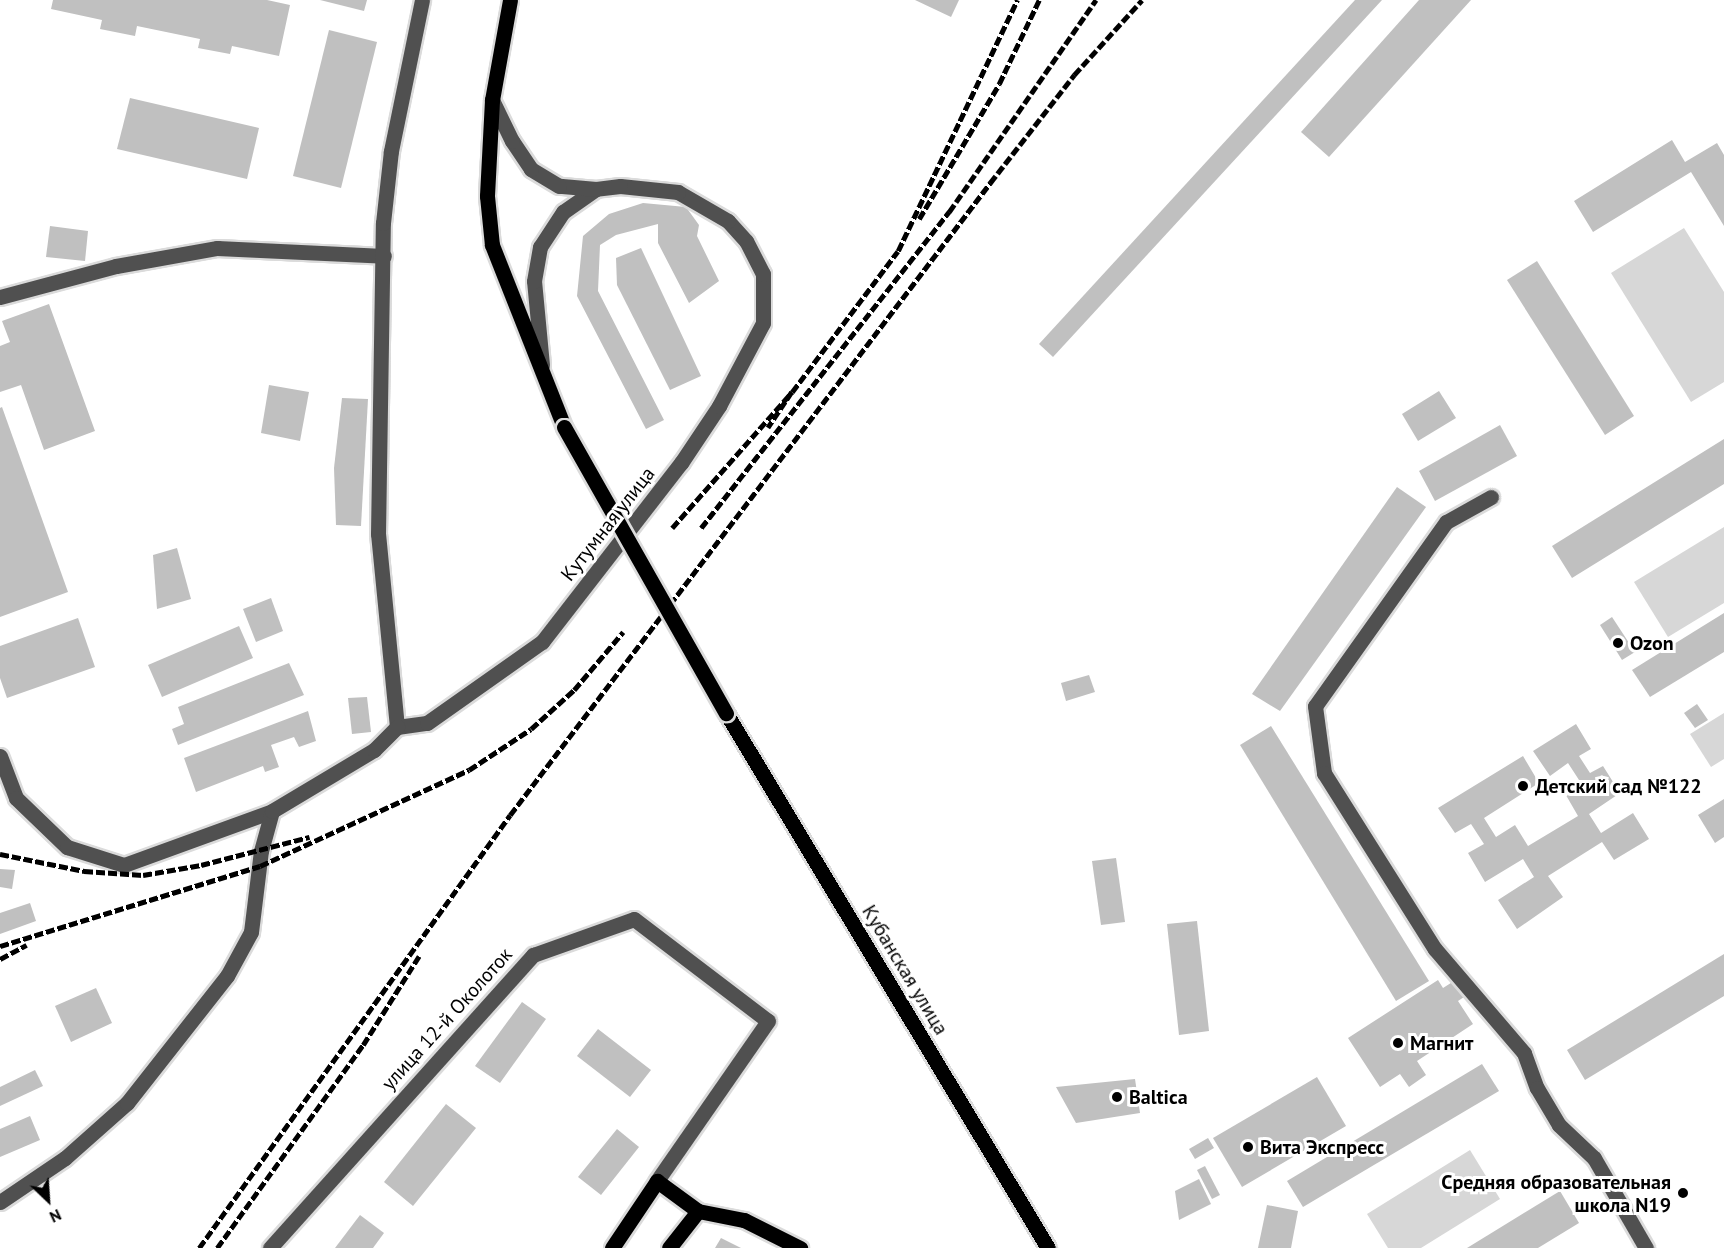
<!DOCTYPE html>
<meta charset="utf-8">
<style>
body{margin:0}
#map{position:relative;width:1724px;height:1248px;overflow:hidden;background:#fff;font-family:"PT Sans",sans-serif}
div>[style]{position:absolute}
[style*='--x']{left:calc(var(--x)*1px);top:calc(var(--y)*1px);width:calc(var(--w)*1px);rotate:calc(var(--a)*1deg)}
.green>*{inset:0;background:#d7d7d7}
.building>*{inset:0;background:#c0c0c0}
.roads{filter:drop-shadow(2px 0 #dbdbdb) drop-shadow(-2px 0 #dbdbdb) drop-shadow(0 2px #dbdbdb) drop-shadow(0 -2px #dbdbdb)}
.minor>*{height:15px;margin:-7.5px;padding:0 7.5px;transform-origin:7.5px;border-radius:7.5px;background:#505050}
.major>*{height:15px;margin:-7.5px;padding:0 7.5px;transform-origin:7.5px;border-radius:7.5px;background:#000}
.rail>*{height:4.5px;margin-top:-2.25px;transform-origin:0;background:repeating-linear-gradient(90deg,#000 0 9px,transparent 0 12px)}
.bridges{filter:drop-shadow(2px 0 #dbdbdb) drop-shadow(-2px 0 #dbdbdb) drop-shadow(0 2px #dbdbdb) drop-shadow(0 -2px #dbdbdb)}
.major-bridge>*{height:15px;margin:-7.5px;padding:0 7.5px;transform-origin:7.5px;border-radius:7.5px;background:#000}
.dots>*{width:16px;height:16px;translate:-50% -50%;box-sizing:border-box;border:3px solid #fff;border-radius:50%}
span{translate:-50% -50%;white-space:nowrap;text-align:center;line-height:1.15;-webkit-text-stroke:6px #fff;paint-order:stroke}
.street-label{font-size:20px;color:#000}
.poi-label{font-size:20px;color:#000;font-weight:700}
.left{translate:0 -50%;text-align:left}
.right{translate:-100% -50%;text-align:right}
.north{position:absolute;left:18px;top:1170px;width:60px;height:60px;-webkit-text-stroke:4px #fff;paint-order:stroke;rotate:155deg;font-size:16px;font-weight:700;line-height:24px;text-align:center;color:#000}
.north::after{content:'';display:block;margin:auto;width:21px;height:27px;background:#000;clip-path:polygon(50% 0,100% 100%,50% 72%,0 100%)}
</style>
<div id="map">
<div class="green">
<i style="clip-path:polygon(1684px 228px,1724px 292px,1724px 382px,1691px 402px,1611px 273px)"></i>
<i style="clip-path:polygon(1724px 527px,1724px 603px,1668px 637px,1634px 582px)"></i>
<i style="clip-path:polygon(1724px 713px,1724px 759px,1711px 767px,1690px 734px)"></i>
<i style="clip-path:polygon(1470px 1150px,1500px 1199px,1421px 1248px,1388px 1248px,1367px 1214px)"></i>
</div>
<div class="building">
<i style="clip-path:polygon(53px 0,267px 0,290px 5px,279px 56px,232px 46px,230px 54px,198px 48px,200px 39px,137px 26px,135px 36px,100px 29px,102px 20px,51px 9px)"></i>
<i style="clip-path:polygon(320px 0,367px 0,364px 11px)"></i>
<i style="clip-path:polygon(915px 0,959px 0,951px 17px)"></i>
<i style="clip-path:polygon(1355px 0,1382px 0,1053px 357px,1039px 344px)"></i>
<i style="clip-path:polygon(1419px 0,1471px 0,1329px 157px,1301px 132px)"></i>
<i style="clip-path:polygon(329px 30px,377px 42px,341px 188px,293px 176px)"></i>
<i style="clip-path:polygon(130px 98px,259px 128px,247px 179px,117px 149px)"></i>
<i style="clip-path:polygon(1672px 140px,1685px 162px,1717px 143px,1724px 155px,1724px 226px,1691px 172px,1593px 232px,1574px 201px)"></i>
<i style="clip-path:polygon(643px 203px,686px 207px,699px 225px,697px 236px,719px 281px,689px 303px,658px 243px,658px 224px,616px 235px,600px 245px,598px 291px,664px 420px,646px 429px,577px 296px,583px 236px,609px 214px)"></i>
<i style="clip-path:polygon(50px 226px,88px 231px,85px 261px,46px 257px)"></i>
<i style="clip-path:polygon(641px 248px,701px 376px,670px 390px,617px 285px,616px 258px)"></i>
<i style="clip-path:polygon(1537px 261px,1634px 416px,1605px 435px,1507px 280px)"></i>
<i style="clip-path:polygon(49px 304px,95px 431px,44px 450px,21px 385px,0 392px,0 346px,10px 342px,2px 321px)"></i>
<i style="clip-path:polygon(269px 385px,309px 392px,300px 441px,261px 433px)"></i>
<i style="clip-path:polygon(1439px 391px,1456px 418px,1418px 441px,1402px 414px)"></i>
<i style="clip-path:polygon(342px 398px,368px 399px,361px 526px,336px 525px,334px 468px)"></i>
<i style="clip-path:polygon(2px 407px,68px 592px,0 617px,0 408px)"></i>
<i style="clip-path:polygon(1500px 425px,1517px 456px,1435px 501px,1419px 471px)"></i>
<i style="clip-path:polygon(1724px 439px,1724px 484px,1572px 578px,1552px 546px)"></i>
<i style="clip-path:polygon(1397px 487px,1426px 507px,1280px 711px,1252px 694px)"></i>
<i style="clip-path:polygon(177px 548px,191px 599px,157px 609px,153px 555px)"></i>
<i style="clip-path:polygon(271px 598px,283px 631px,256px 642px,243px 609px)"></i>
<i style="clip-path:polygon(1724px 613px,1724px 652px,1650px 697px,1632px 670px)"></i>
<i style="clip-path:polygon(1612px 617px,1635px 652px,1622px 660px,1600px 625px)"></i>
<i style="clip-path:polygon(78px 618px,95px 667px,7px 698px,0 678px,0 646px)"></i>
<i style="clip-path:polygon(239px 626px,253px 658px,162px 697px,148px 665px)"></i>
<i style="clip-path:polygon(289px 663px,304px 695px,178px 745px,172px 729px,184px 724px,178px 707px)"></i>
<i style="clip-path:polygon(1089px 675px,1095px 692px,1066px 701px,1061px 683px)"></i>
<i style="clip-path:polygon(367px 697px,371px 732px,352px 734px,348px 698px)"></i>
<i style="clip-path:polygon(1697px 704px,1708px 720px,1695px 728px,1684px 713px)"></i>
<i style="clip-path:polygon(308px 711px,316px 741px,299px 747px,294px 737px,271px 745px,279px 767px,265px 772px,263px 766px,196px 792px,184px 758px)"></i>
<i style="clip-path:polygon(1576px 724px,1591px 749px,1579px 756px,1590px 773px,1603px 766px,1620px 793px,1589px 814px,1601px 833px,1633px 813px,1649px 839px,1614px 860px,1602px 842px,1548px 876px,1563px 897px,1517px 929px,1498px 900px,1534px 877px,1523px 859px,1485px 882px,1468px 853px,1484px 844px,1471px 824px,1455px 833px,1438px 808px,1523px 756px,1539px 783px,1484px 818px,1496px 837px,1515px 825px,1528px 846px,1578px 816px,1563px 790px,1579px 780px,1568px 763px,1550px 776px,1533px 751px)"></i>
<i style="clip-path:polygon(1271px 726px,1429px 981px,1396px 1001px,1240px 745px)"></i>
<i style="clip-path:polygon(1724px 799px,1724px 837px,1715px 843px,1698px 815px)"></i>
<i style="clip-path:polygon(1116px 858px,1125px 922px,1101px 925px,1092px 861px)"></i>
<i style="clip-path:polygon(0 869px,15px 870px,12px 889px,0 887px)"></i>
<i style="clip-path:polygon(30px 903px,36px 921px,0 934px,0 913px)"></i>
<i style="clip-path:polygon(1197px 921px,1209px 1031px,1179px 1035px,1167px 924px)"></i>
<i style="clip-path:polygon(1724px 954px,1724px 996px,1585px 1080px,1567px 1050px)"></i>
<i style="clip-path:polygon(1438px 980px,1443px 988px,1454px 981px,1464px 997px,1458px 1001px,1473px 1024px,1417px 1061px,1426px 1075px,1409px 1087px,1400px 1074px,1380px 1087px,1348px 1038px)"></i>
<i style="clip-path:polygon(96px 988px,112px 1023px,71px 1042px,55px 1006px)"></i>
<i style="clip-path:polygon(522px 1002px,546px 1019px,500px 1083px,475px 1066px)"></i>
<i style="clip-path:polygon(598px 1029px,651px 1070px,630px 1097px,577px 1056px)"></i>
<i style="clip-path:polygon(1482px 1064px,1499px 1091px,1303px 1207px,1287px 1181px)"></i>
<i style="clip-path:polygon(35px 1070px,43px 1086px,0 1106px,0 1087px)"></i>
<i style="clip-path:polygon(1317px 1077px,1346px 1126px,1242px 1187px,1213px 1138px)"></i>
<i style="clip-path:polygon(1135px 1079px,1140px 1113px,1076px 1123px,1056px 1087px)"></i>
<i style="clip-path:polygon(446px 1104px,476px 1128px,413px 1206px,384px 1182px)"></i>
<i style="clip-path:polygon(30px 1116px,40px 1140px,0 1157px,0 1129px)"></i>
<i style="clip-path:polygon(617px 1129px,639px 1147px,601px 1195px,578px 1177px)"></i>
<i style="clip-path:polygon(1208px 1138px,1214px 1148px,1195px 1159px,1189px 1149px)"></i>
<i style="clip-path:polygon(1205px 1166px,1220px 1195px,1212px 1199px,1197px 1170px)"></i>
<i style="clip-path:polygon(1199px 1179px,1211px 1204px,1179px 1220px,1175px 1191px)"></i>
<i style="clip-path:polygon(1560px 1191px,1579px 1223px,1538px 1248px,1467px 1248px)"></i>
<i style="clip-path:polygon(1267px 1205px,1298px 1211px,1291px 1248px,1258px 1248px)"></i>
<i style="clip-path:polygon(360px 1215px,384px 1233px,373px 1248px,335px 1248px)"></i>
<i style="clip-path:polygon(721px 1238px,741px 1248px,715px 1248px)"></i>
</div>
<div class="roads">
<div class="minor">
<i style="--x:0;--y:297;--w:120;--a:-15"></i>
<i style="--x:116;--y:266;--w:103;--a:-10.1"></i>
<i style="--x:217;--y:248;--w:167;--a:2.7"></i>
<i style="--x:542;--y:365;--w:84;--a:-95.4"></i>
<i style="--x:534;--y:281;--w:35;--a:-80"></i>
<i style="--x:540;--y:247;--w:42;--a:-56.7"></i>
<i style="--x:563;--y:212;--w:40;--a:-34.9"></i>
<i style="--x:1491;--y:497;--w:51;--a:150.9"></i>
<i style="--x:1446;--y:522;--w:226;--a:125.4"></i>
<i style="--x:1315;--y:706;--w:68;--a:82.3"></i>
<i style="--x:1324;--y:773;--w:208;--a:57.8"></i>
<i style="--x:1435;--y:949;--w:137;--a:49.4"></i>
<i style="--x:1524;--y:1053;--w:37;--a:70"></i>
<i style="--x:1537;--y:1088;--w:43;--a:59.3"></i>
<i style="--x:1559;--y:1125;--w:48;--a:43.3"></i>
<i style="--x:1594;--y:1158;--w:104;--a:60"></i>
<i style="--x:397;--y:727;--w:30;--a:-8"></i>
<i style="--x:427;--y:723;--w:141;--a:-35.2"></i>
<i style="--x:542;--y:642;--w:227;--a:-52.2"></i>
<i style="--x:681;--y:463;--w:69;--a:-56.3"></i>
<i style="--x:719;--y:406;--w:94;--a:-62.1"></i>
<i style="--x:763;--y:323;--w:49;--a:-90"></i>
<i style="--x:763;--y:274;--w:37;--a:-117"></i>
<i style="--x:746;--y:241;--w:27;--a:-132"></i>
<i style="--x:728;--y:221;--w:58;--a:-149.9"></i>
<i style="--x:678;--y:192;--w:58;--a:-174.1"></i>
<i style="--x:620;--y:186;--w:24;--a:173"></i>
<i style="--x:596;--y:189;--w:37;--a:-175"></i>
<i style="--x:559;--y:186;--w:33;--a:-149"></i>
<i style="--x:531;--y:169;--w:34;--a:-124"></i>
<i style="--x:512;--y:141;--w:46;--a:-116"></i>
<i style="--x:397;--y:727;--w:194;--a:-95.6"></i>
<i style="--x:378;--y:534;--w:311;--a:-89.1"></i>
<i style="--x:383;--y:223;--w:72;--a:-83.7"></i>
<i style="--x:391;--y:151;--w:154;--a:-78.4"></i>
<i style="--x:0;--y:756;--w:45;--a:69.1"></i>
<i style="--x:16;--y:798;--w:71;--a:43.9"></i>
<i style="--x:67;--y:847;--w:60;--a:17.5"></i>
<i style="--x:124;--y:865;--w:158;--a:-20"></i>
<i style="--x:0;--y:1202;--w:78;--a:-34.1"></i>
<i style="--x:65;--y:1158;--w:83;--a:-41.6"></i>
<i style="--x:127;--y:1103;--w:162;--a:-51.8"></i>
<i style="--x:227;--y:976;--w:50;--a:-61.4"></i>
<i style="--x:251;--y:932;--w:82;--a:-83"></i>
<i style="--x:261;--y:851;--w:41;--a:-74.6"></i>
<i style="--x:272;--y:811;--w:119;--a:-30.9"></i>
<i style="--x:374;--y:750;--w:33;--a:-45"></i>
<i style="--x:270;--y:1248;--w:394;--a:-48.1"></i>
<i style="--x:533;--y:955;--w:107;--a:-19.6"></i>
<i style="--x:634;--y:919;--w:168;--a:37.3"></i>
<i style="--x:768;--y:1021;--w:195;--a:124.8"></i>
</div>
<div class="major">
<i style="--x:510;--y:0;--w:102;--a:100.2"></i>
<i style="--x:492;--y:100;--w:96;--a:93"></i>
<i style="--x:487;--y:196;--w:49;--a:84.2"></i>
<i style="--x:492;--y:245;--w:196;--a:68.4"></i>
<i style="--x:726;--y:713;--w:624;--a:58.96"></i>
<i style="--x:612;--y:1248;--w:81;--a:-56.1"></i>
<i style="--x:657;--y:1181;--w:51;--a:36.2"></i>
<i style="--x:698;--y:1211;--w:47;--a:11.1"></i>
<i style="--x:744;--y:1220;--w:63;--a:26.6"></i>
<i style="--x:669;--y:1248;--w:47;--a:-51.9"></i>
</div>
</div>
<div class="rail">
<i style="--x:919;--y:219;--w:157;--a:-59.3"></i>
<i style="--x:999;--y:84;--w:93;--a:-64.5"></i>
<i style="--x:792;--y:392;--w:176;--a:-53.1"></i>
<i style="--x:898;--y:251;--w:278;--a:-64.6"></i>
<i style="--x:672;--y:528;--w:181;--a:-48.6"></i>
<i style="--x:792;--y:392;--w:43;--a:123.7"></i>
<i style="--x:701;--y:528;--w:402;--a:-51.9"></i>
<i style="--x:949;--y:212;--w:258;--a:-55.3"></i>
<i style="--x:0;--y:854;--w:86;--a:11.4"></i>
<i style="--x:84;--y:871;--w:59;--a:3.9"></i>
<i style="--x:143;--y:875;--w:59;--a:-9.8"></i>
<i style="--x:201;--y:865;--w:112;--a:-14.5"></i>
<i style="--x:0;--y:946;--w:272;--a:-17.1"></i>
<i style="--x:260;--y:866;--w:230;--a:-24.7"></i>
<i style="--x:469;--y:770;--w:74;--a:-33.5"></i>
<i style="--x:531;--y:729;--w:58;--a:-42.2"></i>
<i style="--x:574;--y:690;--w:76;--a:-49.8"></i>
<i style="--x:0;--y:959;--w:30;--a:-28"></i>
<i style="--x:199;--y:1248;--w:533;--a:-54.31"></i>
<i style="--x:510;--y:815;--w:794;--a:-52.78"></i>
<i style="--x:990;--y:183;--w:137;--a:-52.1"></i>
<i style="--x:1074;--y:75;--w:101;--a:-47.8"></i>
<i style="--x:217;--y:1248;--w:250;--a:-54.3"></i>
<i style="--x:363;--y:1045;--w:105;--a:-57.8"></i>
</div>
<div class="bridges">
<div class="major-bridge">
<i style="--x:564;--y:427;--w:329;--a:60.5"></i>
</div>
</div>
<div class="dots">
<i style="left:1618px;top:643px;background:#000"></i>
<i style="left:1523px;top:786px;background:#000"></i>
<i style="left:1398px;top:1043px;background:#000"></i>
<i style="left:1117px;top:1097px;background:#000"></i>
<i style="left:1248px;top:1147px;background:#000"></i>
<i style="left:1683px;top:1193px;background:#000"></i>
</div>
<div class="street-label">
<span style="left:608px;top:524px;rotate:-52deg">Кутумная улица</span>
<span style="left:905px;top:970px;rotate:59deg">Кубанская улица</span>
<span style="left:447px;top:1019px;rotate:-48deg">улица 12-й Околоток</span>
</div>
<div class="poi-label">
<span class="left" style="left:1630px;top:643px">Ozon</span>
<span class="left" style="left:1535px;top:786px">Детский сад №122</span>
<span class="left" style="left:1410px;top:1043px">Магнит</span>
<span class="left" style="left:1129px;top:1097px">Baltica</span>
<span class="left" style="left:1260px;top:1147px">Вита Экспресс</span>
<span class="right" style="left:1671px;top:1194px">Средняя образовательная<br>школа N19</span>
</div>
<div class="north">N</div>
</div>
